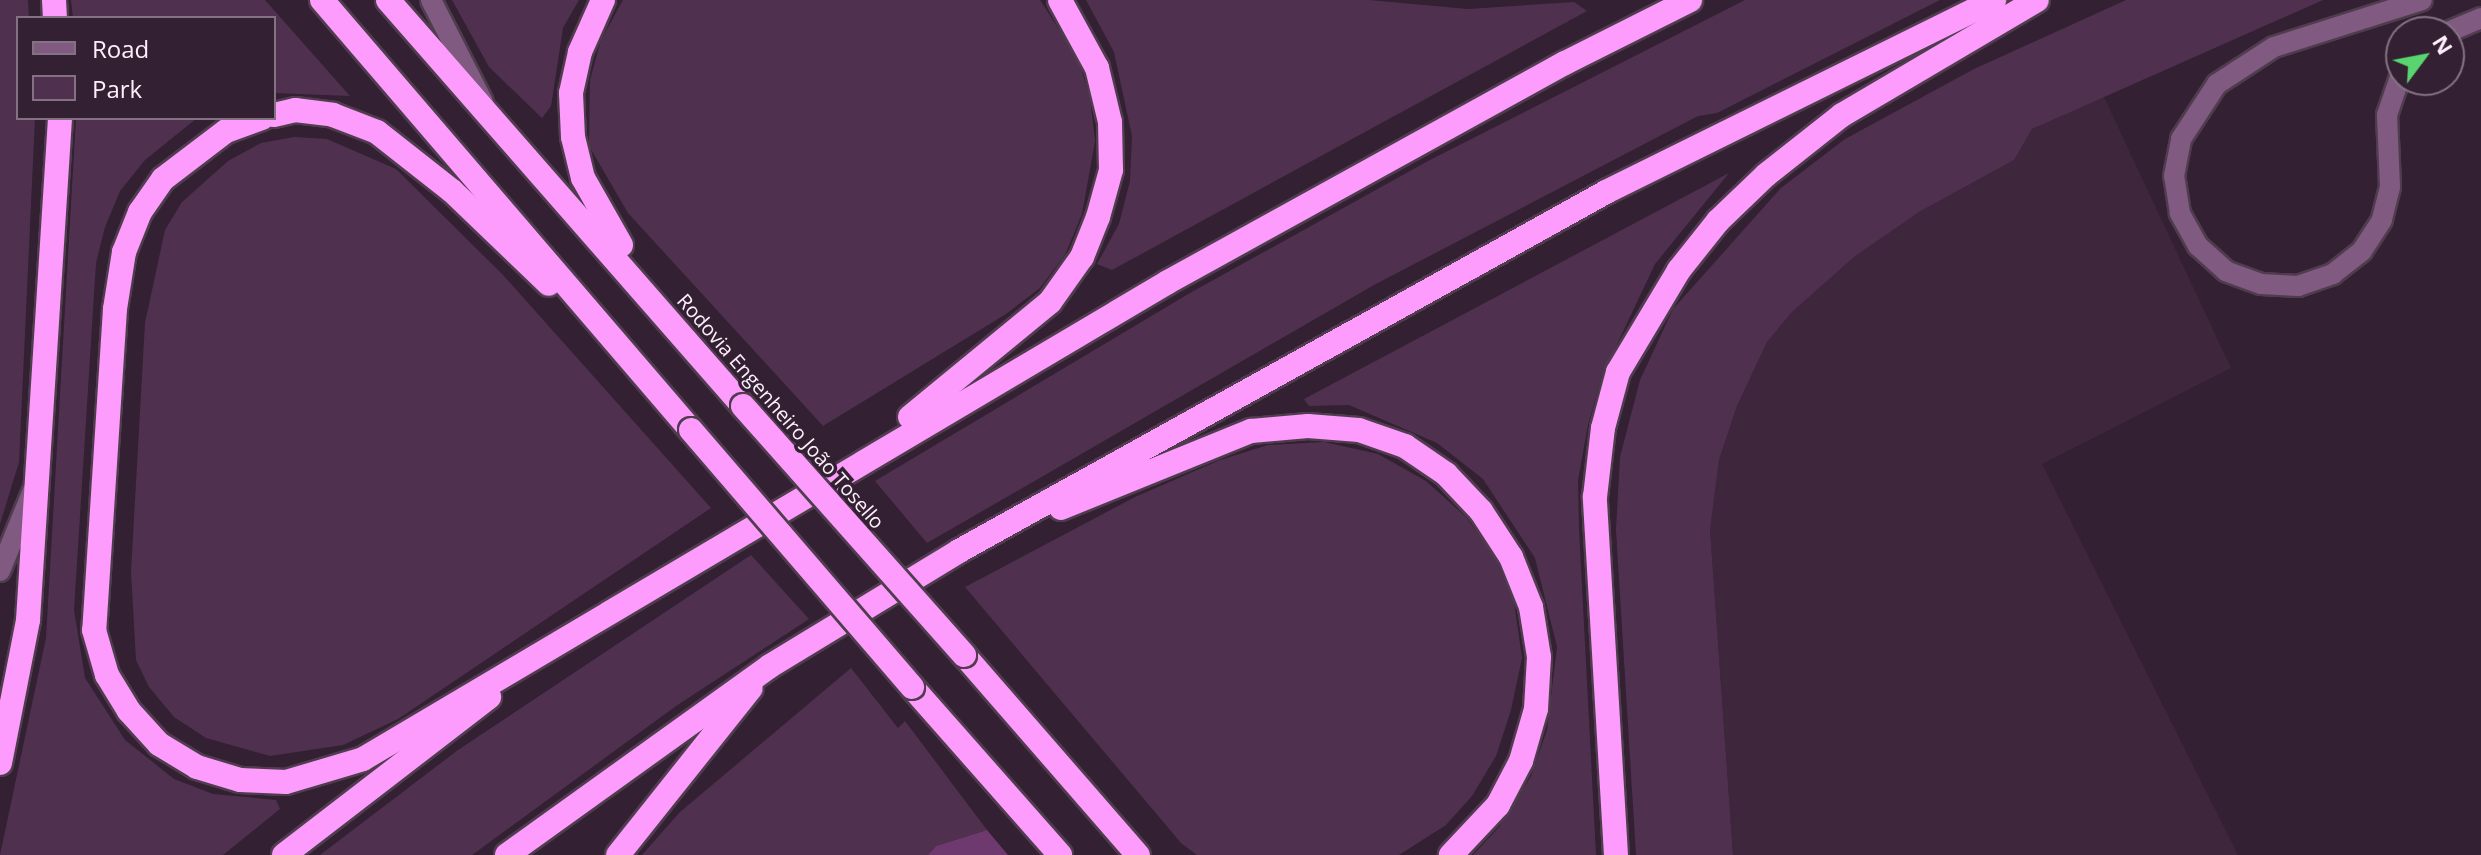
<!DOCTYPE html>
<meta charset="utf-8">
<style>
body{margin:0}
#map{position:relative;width:2481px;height:855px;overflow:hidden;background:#332032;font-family:"Open Sans",sans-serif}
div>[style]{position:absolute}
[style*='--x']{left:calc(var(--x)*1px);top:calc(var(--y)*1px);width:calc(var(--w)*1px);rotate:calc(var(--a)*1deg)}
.built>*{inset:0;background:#3e263d}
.green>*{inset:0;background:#4f314f}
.forest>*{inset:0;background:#6e396f}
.roads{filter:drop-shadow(2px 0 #4f3d4e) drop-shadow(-2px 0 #4f3d4e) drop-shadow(0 2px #4f3d4e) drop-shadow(0 -2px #4f3d4e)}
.minor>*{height:20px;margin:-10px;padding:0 10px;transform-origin:10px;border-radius:10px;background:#805a80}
.highway>*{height:24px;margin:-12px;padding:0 12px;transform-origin:12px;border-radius:12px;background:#fd9cfd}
.bridges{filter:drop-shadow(2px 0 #4f3d4e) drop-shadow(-2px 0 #4f3d4e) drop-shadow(0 2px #4f3d4e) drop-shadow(0 -2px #4f3d4e)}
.highway-bridge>*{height:24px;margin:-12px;padding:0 12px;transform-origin:12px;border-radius:12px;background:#fd9cfd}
span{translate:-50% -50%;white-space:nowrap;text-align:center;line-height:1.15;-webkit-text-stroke:7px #332032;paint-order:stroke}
.street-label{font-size:20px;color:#fceffb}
.legend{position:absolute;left:16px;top:16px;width:260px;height:104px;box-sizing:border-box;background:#332032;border:2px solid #837382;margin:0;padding:10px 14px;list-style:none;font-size:24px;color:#fceffb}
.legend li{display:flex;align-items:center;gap:16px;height:40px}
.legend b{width:40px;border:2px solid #837382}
.north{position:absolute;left:2385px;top:16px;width:80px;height:80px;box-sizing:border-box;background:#332032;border:2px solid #837382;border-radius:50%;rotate:58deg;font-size:22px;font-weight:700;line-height:32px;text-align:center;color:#fceffb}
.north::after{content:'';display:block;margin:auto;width:28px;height:36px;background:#59d56f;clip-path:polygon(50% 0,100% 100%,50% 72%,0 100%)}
</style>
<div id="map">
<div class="built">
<i style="clip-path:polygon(2103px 95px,2231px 368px,2042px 464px,2238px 855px,1733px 855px,1710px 530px,1719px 460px,1737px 406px,1767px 342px,1792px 312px,1854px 257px,1919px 212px,2014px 160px,2031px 130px)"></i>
</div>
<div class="green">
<i style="clip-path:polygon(0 0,28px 0,29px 18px,18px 18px,18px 118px,35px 118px,19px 462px,0 524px)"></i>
<i style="clip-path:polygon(71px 0,265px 0,350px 96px,274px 93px,274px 18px,73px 18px)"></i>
<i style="clip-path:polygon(452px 0,579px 0,563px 28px,551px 106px,542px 118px,489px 67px)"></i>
<i style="clip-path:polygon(623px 0,1040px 0,1078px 59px,1090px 98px,1095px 141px,1082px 214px,1065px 255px,1040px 288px,1006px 314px,823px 426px,628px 213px,589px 146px,590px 80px,601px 40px)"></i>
<i style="clip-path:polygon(1086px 0,1369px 0,1468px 9px,1574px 2px,1587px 11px,1112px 270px,1097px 264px,1119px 224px,1130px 181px,1132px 136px,1114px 52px)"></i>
<i style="clip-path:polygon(1745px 0,1940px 0,1717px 113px,1698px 116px,1374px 285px,927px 543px,875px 481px,1190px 293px,1428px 161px)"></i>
<i style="clip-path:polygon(2126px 0,2323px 0,2032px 129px,2014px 160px,1919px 212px,1854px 257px,1792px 312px,1767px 342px,1737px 406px,1719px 460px,1710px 530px,1733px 855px,1636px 855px,1616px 530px,1620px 457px,1640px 380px,1673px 309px,1781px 188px,1845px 139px,1974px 69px)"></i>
<i style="clip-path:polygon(76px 118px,197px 118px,145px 160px,120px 191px,105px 227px,96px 263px,74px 610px,85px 678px,125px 740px,174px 779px,213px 794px,276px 800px,280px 809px,223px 855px,0 855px,46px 638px)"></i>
<i style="clip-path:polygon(294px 137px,327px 139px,396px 169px,503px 275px,711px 508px,398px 719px,343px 745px,270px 756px,206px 738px,174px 717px,149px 687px,136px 660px,131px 572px,145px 323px,165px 230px,182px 202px,228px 161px,261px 143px)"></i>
<i style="clip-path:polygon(1729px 173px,1655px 264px,1602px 376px,1588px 425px,1578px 480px,1579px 529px,1596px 855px,1473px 855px,1499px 827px,1531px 776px,1547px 730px,1557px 647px,1535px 558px,1483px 479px,1437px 443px,1349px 405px,1309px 406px,1304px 399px)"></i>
<i style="clip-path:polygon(1324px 442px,1378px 454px,1426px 481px,1466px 517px,1494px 555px,1514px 602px,1522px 658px,1511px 710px,1496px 756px,1472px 796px,1446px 825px,1399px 855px,1197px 855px,1181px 843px,965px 587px,1135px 497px,1220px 460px,1268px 445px)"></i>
<i style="clip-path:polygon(751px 555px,809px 619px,676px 706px,472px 855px,320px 855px,458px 750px)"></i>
<i style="clip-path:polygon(851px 668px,898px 728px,905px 721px,987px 830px,936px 846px,928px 855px,642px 855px,680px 812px)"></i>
</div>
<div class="forest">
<i style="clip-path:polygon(987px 830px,1008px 855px,928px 855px,936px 846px)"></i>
</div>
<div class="roads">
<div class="minor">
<i style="--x:431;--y:0;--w:114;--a:63"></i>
<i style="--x:2448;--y:32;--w:36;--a:-23"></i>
<i style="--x:2401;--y:74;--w:43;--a:108.9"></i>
<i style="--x:2387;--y:115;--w:72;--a:87.6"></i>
<i style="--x:2390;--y:187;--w:34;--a:104"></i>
<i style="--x:2382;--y:220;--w:37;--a:123"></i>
<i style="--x:2362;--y:251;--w:37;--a:142"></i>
<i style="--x:2333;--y:274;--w:37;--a:161"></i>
<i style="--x:2298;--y:286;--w:37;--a:-177"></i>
<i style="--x:2261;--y:284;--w:37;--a:-160"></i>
<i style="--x:2226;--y:271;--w:38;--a:-138"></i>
<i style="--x:2198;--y:246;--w:38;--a:-119"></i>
<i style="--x:2180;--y:213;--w:37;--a:-99"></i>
<i style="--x:2174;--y:176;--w:38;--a:-79"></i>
<i style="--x:2181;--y:139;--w:66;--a:-56.8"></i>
<i style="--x:2217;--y:84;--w:68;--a:-33"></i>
<i style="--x:2274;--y:47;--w:155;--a:-17.6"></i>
<i style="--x:0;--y:571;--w:87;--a:-67.8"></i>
</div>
<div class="highway">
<i style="--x:54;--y:0;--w:18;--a:87"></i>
<i style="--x:322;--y:0;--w:567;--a:49.37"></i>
<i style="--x:388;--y:0;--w:539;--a:48.83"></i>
<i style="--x:603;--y:0;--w:57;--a:113.9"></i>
<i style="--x:580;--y:52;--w:42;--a:102.4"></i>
<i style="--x:571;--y:93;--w:44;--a:87.4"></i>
<i style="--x:573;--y:137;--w:42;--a:76.3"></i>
<i style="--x:583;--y:178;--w:77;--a:60.4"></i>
<i style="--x:274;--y:115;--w:22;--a:-13"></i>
<i style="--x:295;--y:110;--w:38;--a:7"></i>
<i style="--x:333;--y:115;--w:47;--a:21.1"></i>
<i style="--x:377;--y:132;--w:95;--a:38.2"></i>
<i style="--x:452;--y:191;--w:134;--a:43.8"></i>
<i style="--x:262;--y:118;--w:38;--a:160"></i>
<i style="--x:226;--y:131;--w:79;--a:142.7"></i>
<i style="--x:163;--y:179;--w:40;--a:124.9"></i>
<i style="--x:140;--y:212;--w:43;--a:111.8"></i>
<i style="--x:124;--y:252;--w:58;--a:99"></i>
<i style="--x:115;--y:309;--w:322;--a:93.7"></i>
<i style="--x:94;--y:630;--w:47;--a:73.9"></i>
<i style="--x:107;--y:675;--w:42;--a:58.6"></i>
<i style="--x:129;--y:711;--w:45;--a:47.7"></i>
<i style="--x:159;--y:744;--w:44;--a:31.2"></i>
<i style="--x:197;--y:767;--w:45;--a:16.8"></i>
<i style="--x:240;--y:780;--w:46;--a:2.5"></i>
<i style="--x:286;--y:782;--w:80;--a:-16.6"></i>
<i style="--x:363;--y:759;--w:936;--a:-30.65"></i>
<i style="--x:1168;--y:282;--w:453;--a:-28.9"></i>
<i style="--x:1565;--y:63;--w:140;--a:-26.7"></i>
<i style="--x:910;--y:417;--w:181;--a:-39.4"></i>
<i style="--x:1050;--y:302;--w:55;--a:-54.6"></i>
<i style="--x:1082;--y:257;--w:43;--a:-68.2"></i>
<i style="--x:1098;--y:217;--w:49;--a:-74.5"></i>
<i style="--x:1111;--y:170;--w:48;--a:-91.2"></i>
<i style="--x:1110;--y:122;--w:56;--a:-103.5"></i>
<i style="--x:1097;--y:68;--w:77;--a:-118.6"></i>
<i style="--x:1061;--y:508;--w:205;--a:-22.1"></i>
<i style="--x:1251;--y:431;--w:57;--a:-5"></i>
<i style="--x:1308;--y:426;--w:51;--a:4.5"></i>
<i style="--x:1359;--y:430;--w:49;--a:19.2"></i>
<i style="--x:1405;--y:446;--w:50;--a:34.3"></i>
<i style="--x:1446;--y:474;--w:51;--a:46.6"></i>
<i style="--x:1481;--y:511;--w:55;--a:56.9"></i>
<i style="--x:1511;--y:557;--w:54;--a:68.2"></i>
<i style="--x:1531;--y:607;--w:51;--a:80.9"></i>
<i style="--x:1539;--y:657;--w:52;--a:93.3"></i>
<i style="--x:1536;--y:709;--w:54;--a:106.1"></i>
<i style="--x:1521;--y:761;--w:50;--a:117.6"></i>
<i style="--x:1498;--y:805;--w:69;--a:133.2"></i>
<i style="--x:964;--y:655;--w:265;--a:49"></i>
<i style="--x:912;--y:687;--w:224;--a:48.6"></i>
<i style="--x:0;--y:763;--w:146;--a:-78.9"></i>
<i style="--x:28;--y:620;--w:503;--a:-86.35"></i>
<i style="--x:284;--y:855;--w:259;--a:-37.6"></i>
<i style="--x:507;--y:855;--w:324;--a:-35.7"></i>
<i style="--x:770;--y:666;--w:221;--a:-31.3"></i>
<i style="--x:959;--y:551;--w:740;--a:-29.02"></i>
<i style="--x:1606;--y:192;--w:433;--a:-26.3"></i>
<i style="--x:618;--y:855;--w:213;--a:-51.5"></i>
<i style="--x:1616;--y:855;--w:359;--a:-93.4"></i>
<i style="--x:1595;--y:497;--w:69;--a:-83.4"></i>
<i style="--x:1603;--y:428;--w:58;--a:-75"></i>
<i style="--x:1618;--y:372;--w:119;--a:-59.1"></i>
<i style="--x:1679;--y:270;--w:63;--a:-51.5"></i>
<i style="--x:1718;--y:221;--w:66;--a:-43.8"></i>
<i style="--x:1766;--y:175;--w:97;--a:-38.3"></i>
<i style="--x:1842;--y:115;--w:226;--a:-30.5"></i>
</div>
</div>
<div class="bridges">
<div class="highway-bridge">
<i style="--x:743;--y:406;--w:333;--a:48.4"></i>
<i style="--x:691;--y:430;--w:339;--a:49.3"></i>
</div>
</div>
<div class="street-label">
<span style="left:781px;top:411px;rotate:49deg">Rodovia Engenheiro João Tosello</span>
</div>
<ul class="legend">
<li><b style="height:10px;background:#805a80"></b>Road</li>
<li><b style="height:22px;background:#4f314f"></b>Park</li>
</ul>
<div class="north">N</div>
</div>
